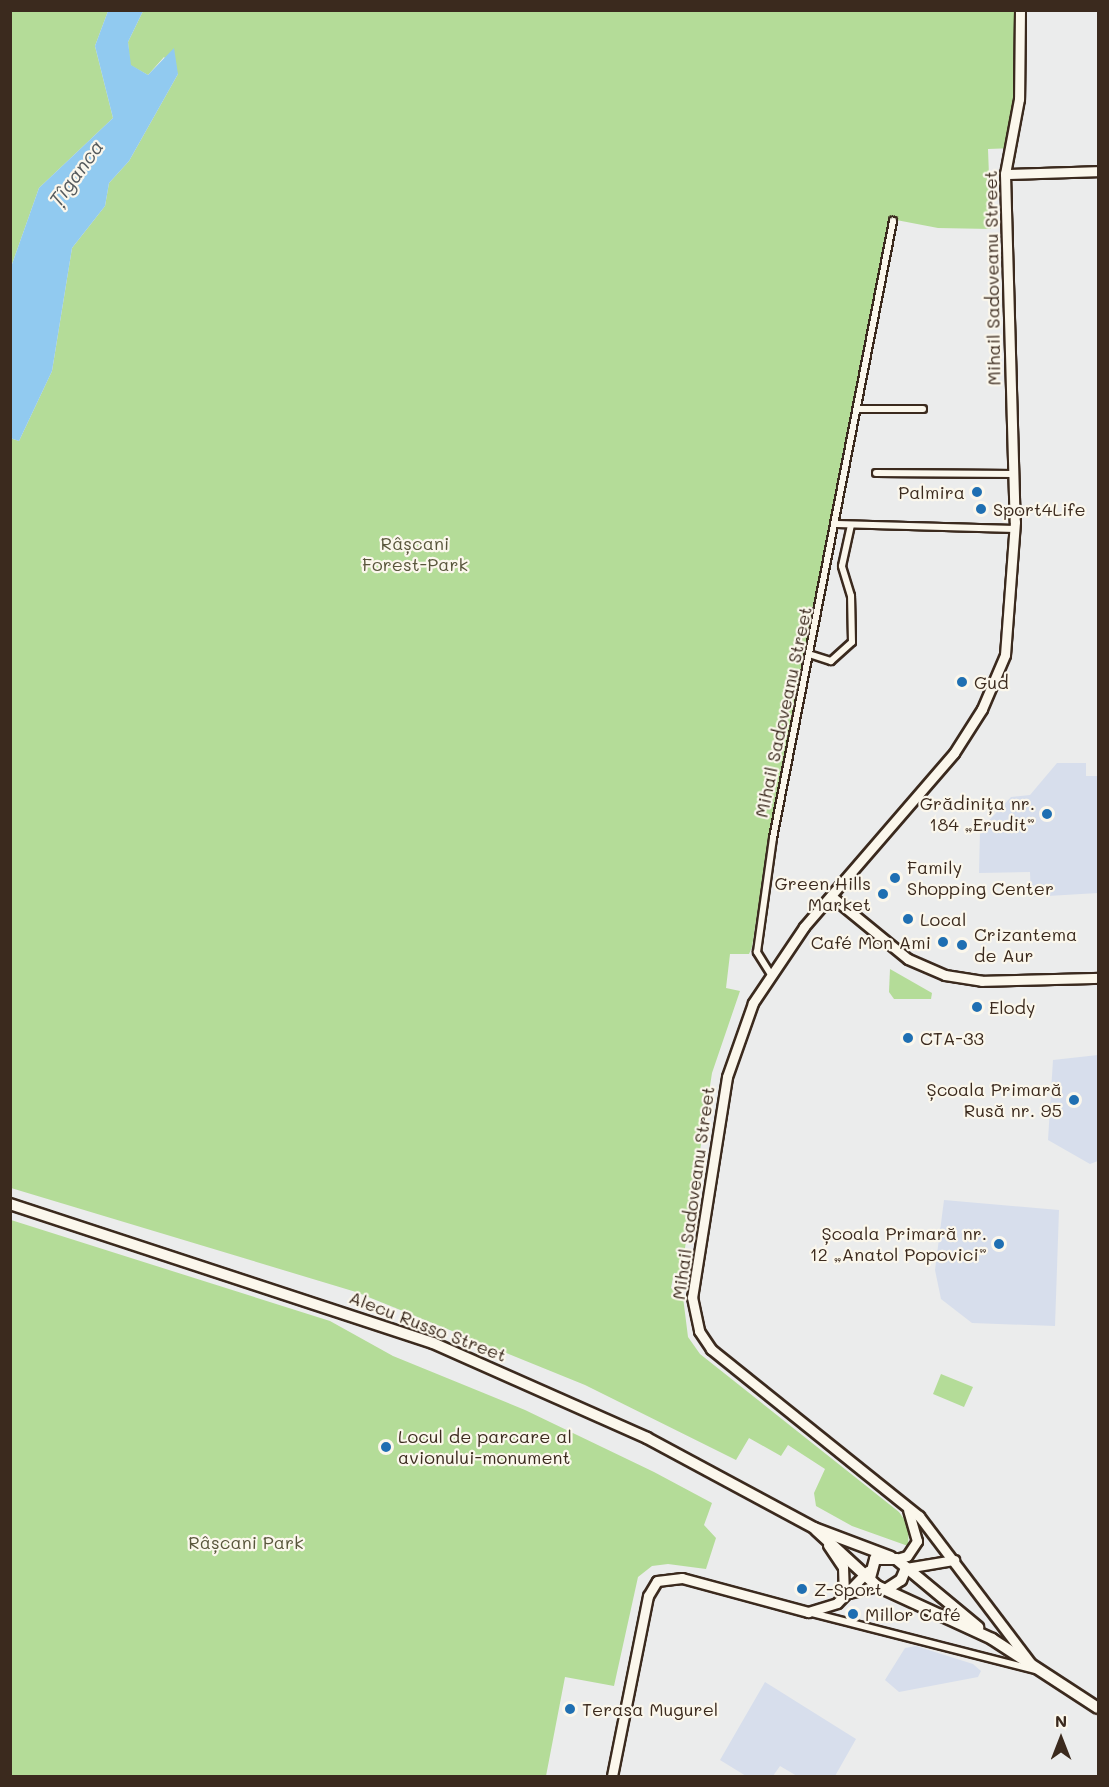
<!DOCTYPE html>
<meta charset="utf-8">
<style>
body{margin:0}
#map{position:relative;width:1109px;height:1787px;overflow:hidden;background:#ebecec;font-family:Mali,sans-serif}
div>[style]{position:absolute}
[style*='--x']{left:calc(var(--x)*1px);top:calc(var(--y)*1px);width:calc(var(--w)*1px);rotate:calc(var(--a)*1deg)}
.built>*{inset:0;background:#d7deec}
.green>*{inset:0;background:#b4dc98}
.water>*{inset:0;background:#91caf0}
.roads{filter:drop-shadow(2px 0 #3b2a1e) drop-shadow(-2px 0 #3b2a1e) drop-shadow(0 2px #3b2a1e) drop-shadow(0 -2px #3b2a1e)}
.street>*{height:6px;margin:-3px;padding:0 3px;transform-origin:3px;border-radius:3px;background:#fbf7ec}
.secondary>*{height:9px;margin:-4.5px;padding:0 4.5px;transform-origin:4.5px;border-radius:4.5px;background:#fbf7ec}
.primary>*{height:10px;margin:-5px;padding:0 5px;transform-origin:5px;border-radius:5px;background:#fbf7ec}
.dots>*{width:16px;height:16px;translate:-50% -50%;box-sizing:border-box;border:3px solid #fbf7ec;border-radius:50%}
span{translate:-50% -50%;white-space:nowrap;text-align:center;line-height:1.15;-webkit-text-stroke:4.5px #fbf7ec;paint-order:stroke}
.street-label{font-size:18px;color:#3b2a1e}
.poi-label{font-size:18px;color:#3b2a1e}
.right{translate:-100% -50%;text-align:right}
.left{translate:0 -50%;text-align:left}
.park-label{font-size:18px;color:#59563c}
.water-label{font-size:20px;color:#555a5d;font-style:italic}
.frame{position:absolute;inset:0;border:12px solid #3b2a1e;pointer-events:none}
.north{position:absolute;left:1031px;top:1709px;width:60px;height:60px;-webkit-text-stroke:4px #fbf7ec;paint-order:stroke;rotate:0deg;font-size:16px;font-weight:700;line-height:24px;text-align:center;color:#3b2a1e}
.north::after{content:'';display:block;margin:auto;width:21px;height:27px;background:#3b2a1e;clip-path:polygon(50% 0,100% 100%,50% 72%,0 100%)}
</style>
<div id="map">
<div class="built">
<i style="clip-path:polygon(1057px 763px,1086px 763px,1086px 776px,1098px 776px,1098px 893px,1031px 897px,1030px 872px,979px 873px,980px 830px,1011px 797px,1030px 795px)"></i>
<i style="clip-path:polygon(1098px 1055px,1098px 1161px,1090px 1164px,1048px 1140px,1053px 1060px)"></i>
<i style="clip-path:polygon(944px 1200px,1059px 1210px,1055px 1326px,972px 1323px,941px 1299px,935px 1270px)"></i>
<i style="clip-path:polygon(916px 1646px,973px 1664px,981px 1671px,978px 1677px,899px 1692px,885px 1680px,905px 1648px)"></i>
<i style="clip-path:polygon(765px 1682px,856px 1739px,835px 1776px,797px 1776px,780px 1766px,773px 1776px,746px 1776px,720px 1760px)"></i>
</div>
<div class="green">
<i style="clip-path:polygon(11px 11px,108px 11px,95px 46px,113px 118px,39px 188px,11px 267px)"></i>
<i style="clip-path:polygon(143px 11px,1024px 11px,1014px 148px,988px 149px,991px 229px,938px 228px,891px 219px,768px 843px,752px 947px,749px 954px,730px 954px,726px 988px,740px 991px,712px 1073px,681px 1274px,674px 1273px,671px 1288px,683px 1297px,688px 1337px,700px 1354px,899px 1512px,909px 1526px,908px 1546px,852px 1526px,816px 1506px,814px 1493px,825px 1469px,788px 1445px,781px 1456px,749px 1438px,736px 1460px,585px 1385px,356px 1292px,11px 1188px,10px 438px,19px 441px,52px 371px,72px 248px,105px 206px,109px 183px,129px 161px,178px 74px,164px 57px,148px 75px,130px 65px,128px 42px)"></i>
<i style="clip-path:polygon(890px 969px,932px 993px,931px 999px,894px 999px,889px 992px)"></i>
<i style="clip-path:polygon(11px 1220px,330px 1321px,393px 1356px,525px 1410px,654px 1472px,712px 1503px,704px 1525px,716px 1538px,706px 1569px,668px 1564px,652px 1566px,638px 1577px,614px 1686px,565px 1677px,546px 1776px,11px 1776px)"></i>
<i style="clip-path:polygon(941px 1374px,973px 1387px,964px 1407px,933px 1394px)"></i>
</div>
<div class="water">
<i style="clip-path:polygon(108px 11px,143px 11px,128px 42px,131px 65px,148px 75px,174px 48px,178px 74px,129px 161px,109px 183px,105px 206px,72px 248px,52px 371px,19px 441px,10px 438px,11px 267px,39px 188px,113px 118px,95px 46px)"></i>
</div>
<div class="roads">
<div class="street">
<i style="--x:857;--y:409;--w:66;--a:0"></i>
<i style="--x:876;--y:473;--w:138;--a:0.4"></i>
<i style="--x:837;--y:524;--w:178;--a:1.6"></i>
<i style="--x:812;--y:655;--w:20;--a:18"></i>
<i style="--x:831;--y:661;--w:28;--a:-42"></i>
<i style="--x:852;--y:642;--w:46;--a:-91.2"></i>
<i style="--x:851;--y:596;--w:31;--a:-107"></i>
<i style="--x:842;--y:566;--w:42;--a:-77.6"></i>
<i style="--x:770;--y:973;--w:25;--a:-122"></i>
<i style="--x:757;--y:952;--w:115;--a:-82"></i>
<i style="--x:773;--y:838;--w:629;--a:-78.99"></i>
<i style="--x:808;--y:1612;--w:235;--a:14.3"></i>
</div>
<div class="secondary">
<i style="--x:1020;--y:10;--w:89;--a:90.6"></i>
<i style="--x:1019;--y:99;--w:76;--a:100.6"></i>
<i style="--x:1005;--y:174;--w:348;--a:88.4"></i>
<i style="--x:1015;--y:522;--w:133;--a:94.3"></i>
<i style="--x:1005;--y:655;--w:59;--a:113.1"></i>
<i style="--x:982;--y:709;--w:52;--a:122.5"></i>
<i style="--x:954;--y:753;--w:230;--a:130.8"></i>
<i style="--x:804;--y:927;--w:92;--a:123.9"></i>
<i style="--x:753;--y:1003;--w:78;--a:109.4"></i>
<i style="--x:727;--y:1077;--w:223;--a:99"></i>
<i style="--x:692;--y:1297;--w:35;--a:78"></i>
<i style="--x:699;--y:1331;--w:22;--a:56"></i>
<i style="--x:711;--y:1349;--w:267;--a:38.8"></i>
<i style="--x:919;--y:1516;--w:183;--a:52.8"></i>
<i style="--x:1005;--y:174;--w:93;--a:-1.8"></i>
<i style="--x:831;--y:896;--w:99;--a:39.3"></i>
<i style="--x:908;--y:959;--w:40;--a:23.4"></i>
<i style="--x:945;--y:975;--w:37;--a:9"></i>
<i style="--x:982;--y:981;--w:116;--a:-1.5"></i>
<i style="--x:828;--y:1545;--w:27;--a:56"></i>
<i style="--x:843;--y:1567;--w:27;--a:88"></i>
<i style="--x:896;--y:1559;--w:11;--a:-15"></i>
<i style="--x:907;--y:1556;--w:18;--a:-56"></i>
<i style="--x:917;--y:1541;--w:32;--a:-106"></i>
<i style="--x:906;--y:1568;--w:49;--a:-9.5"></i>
<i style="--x:849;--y:1593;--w:29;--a:-14"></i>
<i style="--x:612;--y:1776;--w:184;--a:-78.7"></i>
<i style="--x:648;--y:1596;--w:17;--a:-59"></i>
<i style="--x:657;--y:1581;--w:25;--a:-7"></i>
<i style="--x:682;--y:1578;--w:131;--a:15.1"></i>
<i style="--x:808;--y:1612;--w:30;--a:-17"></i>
<i style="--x:837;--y:1603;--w:45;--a:-45.9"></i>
</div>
<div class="primary">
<i style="--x:10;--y:1204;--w:445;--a:18.2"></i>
<i style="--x:433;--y:1343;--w:234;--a:23.9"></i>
<i style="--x:647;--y:1438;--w:190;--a:28.3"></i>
<i style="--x:814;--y:1528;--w:82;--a:20.6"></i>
<i style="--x:816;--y:1530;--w:83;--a:42.6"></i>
<i style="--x:877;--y:1586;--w:127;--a:24.7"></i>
<i style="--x:992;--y:1639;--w:126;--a:33.1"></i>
<i style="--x:870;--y:1578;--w:20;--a:-75"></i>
<i style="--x:875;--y:1559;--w:21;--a:0"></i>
<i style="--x:896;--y:1559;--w:107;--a:39.7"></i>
<i style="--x:887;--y:1589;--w:17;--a:-33"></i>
<i style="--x:901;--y:1580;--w:13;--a:-67"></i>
</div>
</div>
<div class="dots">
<i style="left:977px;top:492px;background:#1f6fb2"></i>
<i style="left:981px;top:509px;background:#1f6fb2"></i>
<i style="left:962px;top:682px;background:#1f6fb2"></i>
<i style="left:1047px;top:814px;background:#1f6fb2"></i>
<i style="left:895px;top:878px;background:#1f6fb2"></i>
<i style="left:883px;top:894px;background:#1f6fb2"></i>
<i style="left:908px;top:919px;background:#1f6fb2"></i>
<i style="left:943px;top:942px;background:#1f6fb2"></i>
<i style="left:962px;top:945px;background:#1f6fb2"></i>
<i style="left:977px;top:1007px;background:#1f6fb2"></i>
<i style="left:908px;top:1038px;background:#1f6fb2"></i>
<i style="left:1074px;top:1100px;background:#1f6fb2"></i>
<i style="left:999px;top:1244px;background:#1f6fb2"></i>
<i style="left:386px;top:1447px;background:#1f6fb2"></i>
<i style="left:802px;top:1589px;background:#1f6fb2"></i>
<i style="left:853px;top:1614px;background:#1f6fb2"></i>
<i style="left:570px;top:1709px;background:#1f6fb2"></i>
</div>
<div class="street-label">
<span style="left:992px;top:278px;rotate:-91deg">Mihail Sadoveanu Street</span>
<span style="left:783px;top:712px;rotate:-78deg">Mihail Sadoveanu Street</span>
<span style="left:693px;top:1193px;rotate:-82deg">Mihail Sadoveanu Street</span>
<span style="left:428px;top:1326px;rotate:21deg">Alecu Russo Street</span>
</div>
<div class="poi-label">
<span class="right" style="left:965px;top:492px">Palmira</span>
<span class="left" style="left:993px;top:509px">Sport4Life</span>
<span class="left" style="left:974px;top:682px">Gud</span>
<span class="right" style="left:1035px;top:814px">Grădinița nr.<br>184 „Erudit”</span>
<span class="left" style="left:907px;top:878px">Family<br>Shopping Center</span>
<span class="right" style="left:871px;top:894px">Green Hills<br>Market</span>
<span class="left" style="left:920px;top:919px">Local</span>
<span class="left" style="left:974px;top:945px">Crizantema<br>de Aur</span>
<span class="right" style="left:931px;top:942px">Café Mon Ami</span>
<span class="left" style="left:989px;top:1007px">Elody</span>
<span class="left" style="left:920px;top:1038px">CTA-33</span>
<span class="right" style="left:1062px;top:1100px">Școala Primară<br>Rusă nr. 95</span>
<span class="right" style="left:987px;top:1244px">Școala Primară nr.<br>12 „Anatol Popovici”</span>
<span class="left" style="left:398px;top:1447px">Locul de parcare al<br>avionului-monument</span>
<span class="left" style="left:814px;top:1589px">Z-Sport</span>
<span class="left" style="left:865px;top:1614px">Millor Café</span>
<span class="left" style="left:582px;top:1709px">Terasa Mugurel</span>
</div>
<div class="park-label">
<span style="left:415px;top:554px">Râșcani<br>Forest-Park</span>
<span style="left:246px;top:1542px">Râșcani Park</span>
</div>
<div class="water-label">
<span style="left:76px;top:173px;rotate:-54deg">Țîganca</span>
</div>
<div class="frame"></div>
<div class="north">N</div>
</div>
